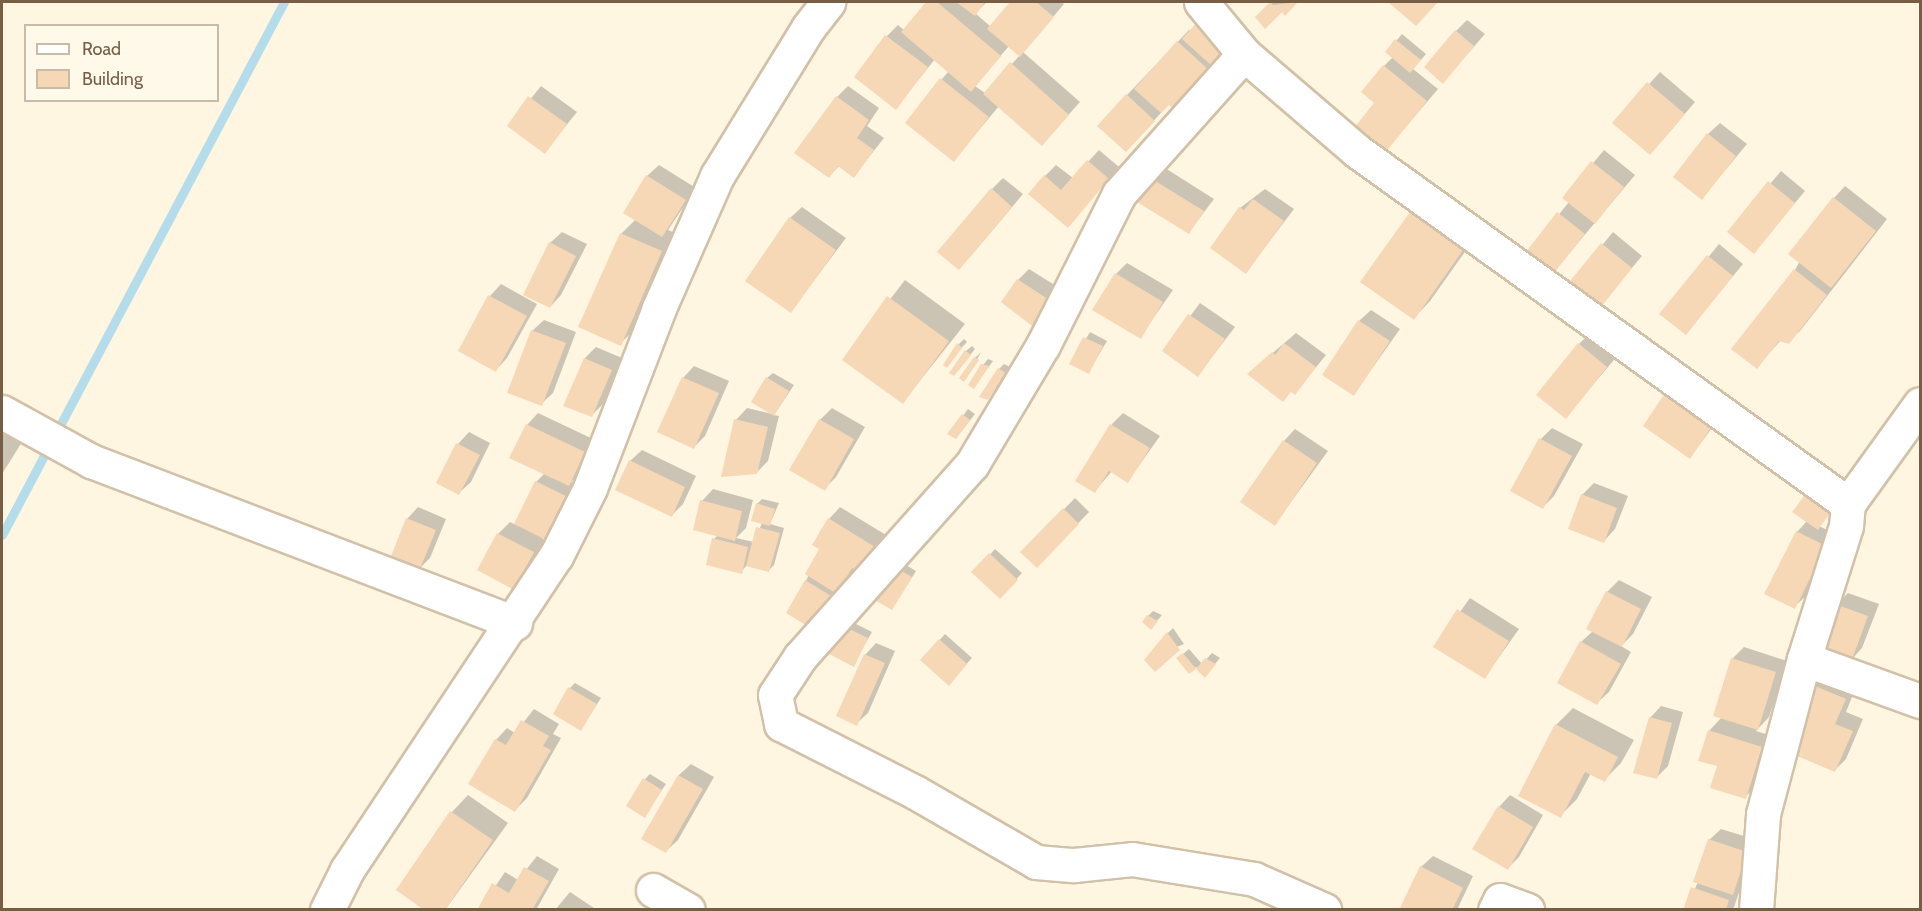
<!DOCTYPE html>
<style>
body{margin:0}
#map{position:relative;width:1922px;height:911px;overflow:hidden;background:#fef6e1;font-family:Cabin,sans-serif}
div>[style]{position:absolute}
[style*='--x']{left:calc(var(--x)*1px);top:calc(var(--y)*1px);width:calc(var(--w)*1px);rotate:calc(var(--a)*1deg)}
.shadow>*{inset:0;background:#0003}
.stream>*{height:9px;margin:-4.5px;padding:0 4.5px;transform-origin:4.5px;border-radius:4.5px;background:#b4dcea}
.building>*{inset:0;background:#f6d7b6}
.roads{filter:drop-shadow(2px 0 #d2c1a9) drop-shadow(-2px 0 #d2c1a9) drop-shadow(0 2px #d2c1a9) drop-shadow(0 -2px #d2c1a9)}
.minor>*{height:33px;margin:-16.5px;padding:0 16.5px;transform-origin:16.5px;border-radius:16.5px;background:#fff}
span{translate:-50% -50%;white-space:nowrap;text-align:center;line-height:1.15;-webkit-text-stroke:4.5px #fff9ea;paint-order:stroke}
.frame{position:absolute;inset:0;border:3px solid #785d45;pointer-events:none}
.legend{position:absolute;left:24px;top:24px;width:195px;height:78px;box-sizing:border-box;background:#fff9ea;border:2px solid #c9bba8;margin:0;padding:8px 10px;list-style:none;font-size:18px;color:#785d45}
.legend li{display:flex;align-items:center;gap:12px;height:30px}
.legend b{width:30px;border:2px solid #c9bba8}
</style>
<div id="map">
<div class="shadow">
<i style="clip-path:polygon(evenodd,928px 2px,987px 2px,975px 13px,991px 27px,1012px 2px,1061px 2px,1064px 4px,1023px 52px,1080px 102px,1053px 132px,999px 106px,954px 160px,942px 79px,949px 71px,935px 59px,896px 108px,887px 36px,898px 25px,904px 30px,928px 2px,1009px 46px,1020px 55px,985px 93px,975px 86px,1009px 46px)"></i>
<i style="clip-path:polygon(1273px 2px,1297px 2px,1285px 14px,1282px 10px,1257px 17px)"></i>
<i style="clip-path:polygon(1390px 2px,1437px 2px,1416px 24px)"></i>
<i style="clip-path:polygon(1467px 20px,1485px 34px,1443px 82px,1456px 31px)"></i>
<i style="clip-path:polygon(1189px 30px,1220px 58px,1187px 96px,1170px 103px,1137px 139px,1127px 95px)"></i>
<i style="clip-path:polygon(1402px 34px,1426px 54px,1413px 69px,1438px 89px,1381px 156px,1376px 103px,1384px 66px,1393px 57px,1387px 52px)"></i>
<i style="clip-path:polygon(1660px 72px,1695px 102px,1661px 142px,1614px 123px)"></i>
<i style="clip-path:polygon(541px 86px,577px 112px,545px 152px,509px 126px)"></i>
<i style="clip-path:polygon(848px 86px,879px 108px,867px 126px,884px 138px,854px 176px,840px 165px,829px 176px,837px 97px)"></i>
<i style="clip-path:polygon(1720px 123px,1747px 144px,1702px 198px,1708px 134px)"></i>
<i style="clip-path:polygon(1099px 150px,1119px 167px,1068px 226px,1045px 176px,1056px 165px,1073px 178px)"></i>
<i style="clip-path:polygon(1604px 150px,1635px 175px,1546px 281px,1521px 261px,1569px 202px,1564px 198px)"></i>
<i style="clip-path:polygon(659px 165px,696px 188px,668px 230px,678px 234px,637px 327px,620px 344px,621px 234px,636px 219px,647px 176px)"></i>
<i style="clip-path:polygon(1165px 168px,1214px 199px,1189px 232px,1153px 179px)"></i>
<i style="clip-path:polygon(1781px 171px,1805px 191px,1754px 252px,1729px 232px)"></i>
<i style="clip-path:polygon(1003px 178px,1023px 194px,970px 257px,992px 189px)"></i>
<i style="clip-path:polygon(1845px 186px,1887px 219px,1800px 331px,1788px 342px,1781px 340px,1757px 367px,1795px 270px,1834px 198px)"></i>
<i style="clip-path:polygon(1265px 189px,1294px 209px,1246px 272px,1240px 208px)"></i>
<i style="clip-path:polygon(802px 207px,846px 238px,791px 311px,790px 218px)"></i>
<i style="clip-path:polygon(1484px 225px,1430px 301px,1414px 318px,1362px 281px)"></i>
<i style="clip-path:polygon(562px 232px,587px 244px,561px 295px,550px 307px,550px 243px)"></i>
<i style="clip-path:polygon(1613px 232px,1642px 256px,1593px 314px,1564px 291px)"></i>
<i style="clip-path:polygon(1719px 244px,1743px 264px,1686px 333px,1662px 314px)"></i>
<i style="clip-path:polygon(1127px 263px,1173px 290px,1140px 337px,1116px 274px)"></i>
<i style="clip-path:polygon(1029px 269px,1061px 289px,1032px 324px,1018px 280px)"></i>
<i style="clip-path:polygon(905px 280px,965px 324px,903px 402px,844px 359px)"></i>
<i style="clip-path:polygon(501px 284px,537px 304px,507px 358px,496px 370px,490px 296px)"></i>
<i style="clip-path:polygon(1200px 303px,1235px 327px,1198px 375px,1164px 351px)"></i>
<i style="clip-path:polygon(1371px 310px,1400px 329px,1354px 394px,1359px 321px)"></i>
<i style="clip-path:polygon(544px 320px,576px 332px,553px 393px,541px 404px,532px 331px)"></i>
<i style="clip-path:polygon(1090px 332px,1107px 341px,1088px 373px,1071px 364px)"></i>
<i style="clip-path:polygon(1296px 333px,1326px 355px,1295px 393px,1261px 363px)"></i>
<i style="clip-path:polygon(1590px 333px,1618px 355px,1566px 417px,1579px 344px)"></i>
<i style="clip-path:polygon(964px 339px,967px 342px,945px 365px,959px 344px)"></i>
<i style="clip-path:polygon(972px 346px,975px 349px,959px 369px,966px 351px)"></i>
<i style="clip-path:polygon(596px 347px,622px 358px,603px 404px,592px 415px,585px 358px)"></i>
<i style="clip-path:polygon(981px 352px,969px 374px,961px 378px,975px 358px)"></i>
<i style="clip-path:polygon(988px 359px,993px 361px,974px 387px,983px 365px)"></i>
<i style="clip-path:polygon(1004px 364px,1010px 367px,987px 398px,999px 369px)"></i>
<i style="clip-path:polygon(694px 366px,729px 381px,705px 436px,694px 447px,683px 378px)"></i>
<i style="clip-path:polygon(773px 373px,794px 385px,774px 415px,779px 416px,768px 461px,756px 473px,736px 420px,747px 408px,772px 414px,767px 378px)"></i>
<i style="clip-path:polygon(1668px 391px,1725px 411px,1690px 457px)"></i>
<i style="clip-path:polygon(832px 408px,865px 427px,836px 477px,824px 489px,820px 420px)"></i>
<i style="clip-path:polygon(968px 409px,975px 414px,961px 432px,950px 433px)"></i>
<i style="clip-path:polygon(538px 413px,595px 440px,580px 473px,571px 482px,577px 485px,557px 526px,546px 538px,539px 534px,544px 540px,526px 576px,514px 588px,479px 570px,498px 534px,510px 522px,516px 525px,536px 482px,545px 473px,527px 425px)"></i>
<i style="clip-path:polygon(1123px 413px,1160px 436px,1128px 481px,1112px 471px,1095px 491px,1077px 480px,1112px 424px)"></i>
<i style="clip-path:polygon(2px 414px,29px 431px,2px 474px)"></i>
<i style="clip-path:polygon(1552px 428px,1583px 444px,1554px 496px,1543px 507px,1541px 439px)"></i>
<i style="clip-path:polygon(1295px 429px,1328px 451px,1275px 524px,1284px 441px)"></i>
<i style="clip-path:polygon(469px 432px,490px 443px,471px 482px,459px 493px,438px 482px,458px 444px)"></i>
<i style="clip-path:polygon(642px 450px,696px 476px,683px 504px,672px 515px,630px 461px)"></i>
<i style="clip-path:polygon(1594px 483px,1628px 496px,1615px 529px,1604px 541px,1582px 495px)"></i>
<i style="clip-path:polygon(713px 489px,753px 500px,746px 528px,736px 538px,754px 542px,762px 523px,757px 504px,762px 499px,779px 503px,770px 524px,784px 528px,774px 565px,769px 570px,747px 565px,741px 572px,714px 539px,718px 535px,702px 501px)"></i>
<i style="clip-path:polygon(1075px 498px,1089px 512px,1037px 566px,1022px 552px)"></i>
<i style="clip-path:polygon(418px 507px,446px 519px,430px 558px,419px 569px,407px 519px)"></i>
<i style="clip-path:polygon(840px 507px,886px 535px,871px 559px,855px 569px,828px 618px,806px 581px,821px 549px,829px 519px)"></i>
<i style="clip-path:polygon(1807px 521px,1837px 534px,1806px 596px,1794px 607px,1797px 532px)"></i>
<i style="clip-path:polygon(995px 549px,1022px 573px,1000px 597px,974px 572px)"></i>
<i style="clip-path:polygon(899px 561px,916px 571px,892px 609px)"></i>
<i style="clip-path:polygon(1619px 580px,1652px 597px,1633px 634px,1621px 646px,1631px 652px,1609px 692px,1597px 703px,1581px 642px,1593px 631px,1607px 592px)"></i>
<i style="clip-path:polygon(1848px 593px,1879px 604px,1862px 648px,1851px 660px,1836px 605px)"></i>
<i style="clip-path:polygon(1470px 598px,1519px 629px,1485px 677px,1435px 647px)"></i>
<i style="clip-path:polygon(1153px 611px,1162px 615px,1156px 622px,1148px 616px)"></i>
<i style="clip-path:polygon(850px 621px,872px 632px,853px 665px,831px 654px)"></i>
<i style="clip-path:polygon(1173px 628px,1184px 644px,1146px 660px,1168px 633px)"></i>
<i style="clip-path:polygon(945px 634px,972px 658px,954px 678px,922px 660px)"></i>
<i style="clip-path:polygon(876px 643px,895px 651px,868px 713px,856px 724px,865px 655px)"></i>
<i style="clip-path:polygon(1744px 647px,1787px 661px,1769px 717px,1756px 731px,1772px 736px,1757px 786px,1745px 797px,1719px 765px,1709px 731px,1722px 717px,1732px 659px)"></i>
<i style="clip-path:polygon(1189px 649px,1202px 664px,1212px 653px,1220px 658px,1205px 676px,1196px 667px,1190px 672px,1178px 658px)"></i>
<i style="clip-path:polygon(1823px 673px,1856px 687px,1846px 712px,1863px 719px,1846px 759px,1835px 770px,1812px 685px)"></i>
<i style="clip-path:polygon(575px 683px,601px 698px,581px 729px,570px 688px)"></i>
<i style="clip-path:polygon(1661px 706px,1683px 712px,1668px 766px,1657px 777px,1650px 718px)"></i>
<i style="clip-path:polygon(1573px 708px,1634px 740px,1621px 763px,1604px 780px,1591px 773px,1577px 799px,1560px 816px,1556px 725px)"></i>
<i style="clip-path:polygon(534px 709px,559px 724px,553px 734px,561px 738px,527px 798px,515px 810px,496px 740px,507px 728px,515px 733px)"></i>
<i style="clip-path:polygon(691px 764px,714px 777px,678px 840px,666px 851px,643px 838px,679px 775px)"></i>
<i style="clip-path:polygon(650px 774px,666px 784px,644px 816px,645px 779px)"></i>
<i style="clip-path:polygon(468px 795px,508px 823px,445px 910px,452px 812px)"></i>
<i style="clip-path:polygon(1510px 795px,1543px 815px,1519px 857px,1508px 868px,1499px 807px)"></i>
<i style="clip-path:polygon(1721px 829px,1757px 840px,1733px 910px,1685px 910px,1698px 882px,1709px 840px)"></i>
<i style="clip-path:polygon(537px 856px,559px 869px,536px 910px,479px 910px,505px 872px,518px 880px)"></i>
<i style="clip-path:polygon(1433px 856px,1473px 876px,1457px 910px,1401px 909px,1421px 867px)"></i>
<i style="clip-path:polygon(570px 892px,597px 910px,555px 910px)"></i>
</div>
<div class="stream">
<i style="--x:2;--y:535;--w:603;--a:-62.12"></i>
</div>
<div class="building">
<i style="clip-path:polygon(926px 2px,937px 2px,1001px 56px,971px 92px,901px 32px)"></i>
<i style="clip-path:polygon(956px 2px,985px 2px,975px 16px)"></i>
<i style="clip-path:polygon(1010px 2px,1036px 2px,1054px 17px,1020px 57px,987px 29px)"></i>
<i style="clip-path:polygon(1270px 2px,1273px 5px,1298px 2px,1285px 16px,1282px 12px,1265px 29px,1255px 17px)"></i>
<i style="clip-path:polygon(1388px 2px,1438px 2px,1416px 26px)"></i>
<i style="clip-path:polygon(1200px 19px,1230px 44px,1211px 65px,1182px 39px)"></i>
<i style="clip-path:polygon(1455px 30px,1474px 46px,1443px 84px,1424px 67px)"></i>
<i style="clip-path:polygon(885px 35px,928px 67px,896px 110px,854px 77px)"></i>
<i style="clip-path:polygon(1395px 39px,1421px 60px,1410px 73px,1385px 52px)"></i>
<i style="clip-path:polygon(1177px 41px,1210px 71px,1175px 110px,1169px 105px,1161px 113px,1134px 89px)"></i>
<i style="clip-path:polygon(1010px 62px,1069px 115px,1042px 146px,983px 94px)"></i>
<i style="clip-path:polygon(1383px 65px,1427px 101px,1381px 158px,1350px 133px,1374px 103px,1361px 92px)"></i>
<i style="clip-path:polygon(940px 78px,989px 117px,954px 162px,905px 123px)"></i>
<i style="clip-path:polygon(1647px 82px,1685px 114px,1650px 155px,1612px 123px)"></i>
<i style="clip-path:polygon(1126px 94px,1155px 121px,1126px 152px,1097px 126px)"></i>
<i style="clip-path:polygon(528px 96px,567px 124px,545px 154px,507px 126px)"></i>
<i style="clip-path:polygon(836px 96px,869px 120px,857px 138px,874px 150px,854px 178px,838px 166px,829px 178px,794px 153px)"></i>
<i style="clip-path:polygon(1707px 133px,1736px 156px,1702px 200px,1673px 177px)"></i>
<i style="clip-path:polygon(1087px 160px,1109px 179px,1068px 228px,1028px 194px,1044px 175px,1061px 190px)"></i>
<i style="clip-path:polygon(1591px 161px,1624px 187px,1595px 224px,1562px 198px)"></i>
<i style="clip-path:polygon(646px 175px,686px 200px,662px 237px,623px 213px)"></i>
<i style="clip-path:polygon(1152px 179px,1204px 211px,1189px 234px,1137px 202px)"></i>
<i style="clip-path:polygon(1768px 181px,1795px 203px,1754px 254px,1727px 232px)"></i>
<i style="clip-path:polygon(991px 188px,1012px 207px,959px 270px,937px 252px)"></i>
<i style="clip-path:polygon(1833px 197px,1876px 231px,1831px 288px,1788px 254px)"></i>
<i style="clip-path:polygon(1253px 199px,1284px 221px,1246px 274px,1210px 248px,1239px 207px,1244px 210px)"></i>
<i style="clip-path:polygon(1415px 205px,1468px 243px,1414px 320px,1360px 282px)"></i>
<i style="clip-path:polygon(1557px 212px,1585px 234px,1546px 283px,1519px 261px)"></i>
<i style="clip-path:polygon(789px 217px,836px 250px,791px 313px,745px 281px)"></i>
<i style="clip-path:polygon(620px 233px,662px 251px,621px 346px,578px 327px)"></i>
<i style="clip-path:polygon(549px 242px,576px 256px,550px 308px,523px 295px)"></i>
<i style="clip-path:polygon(1601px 243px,1632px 268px,1594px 316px,1562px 291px)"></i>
<i style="clip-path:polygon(1707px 255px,1733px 276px,1686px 335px,1659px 314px)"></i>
<i style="clip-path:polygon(1794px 269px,1827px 295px,1789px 344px,1779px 341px,1757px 369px,1731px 349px)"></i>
<i style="clip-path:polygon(1115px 273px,1163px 302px,1141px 339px,1092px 310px)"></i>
<i style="clip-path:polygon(1017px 279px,1051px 301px,1032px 326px,1001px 302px)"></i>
<i style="clip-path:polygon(488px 295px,527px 316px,496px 372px,458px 351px)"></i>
<i style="clip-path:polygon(887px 296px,949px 341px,903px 404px,842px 360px)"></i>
<i style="clip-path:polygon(1188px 314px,1225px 339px,1198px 377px,1162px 351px)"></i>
<i style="clip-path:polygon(1358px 320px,1390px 341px,1354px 396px,1322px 375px)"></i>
<i style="clip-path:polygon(531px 330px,566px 343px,542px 406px,507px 393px)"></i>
<i style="clip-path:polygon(1083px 337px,1103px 346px,1089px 374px,1069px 364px)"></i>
<i style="clip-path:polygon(957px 343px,962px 348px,947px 368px,943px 365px)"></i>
<i style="clip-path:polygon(1284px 343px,1316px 367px,1295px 395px,1291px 392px,1283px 402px,1247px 374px,1272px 352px,1275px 355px)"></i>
<i style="clip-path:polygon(1578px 343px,1607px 367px,1566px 419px,1536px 395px)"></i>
<i style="clip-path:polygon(965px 350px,971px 355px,954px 376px,949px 373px)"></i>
<i style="clip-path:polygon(974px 357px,979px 360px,964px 382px,959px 378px)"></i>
<i style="clip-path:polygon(584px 358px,612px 370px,592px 417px,563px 406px)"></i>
<i style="clip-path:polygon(981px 364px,989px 366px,974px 389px,968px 385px)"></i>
<i style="clip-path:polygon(998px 368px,1006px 373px,988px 400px,979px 397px)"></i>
<i style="clip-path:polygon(682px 377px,719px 393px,694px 449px,657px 432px)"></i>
<i style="clip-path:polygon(766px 377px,789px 391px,774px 416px,751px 402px)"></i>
<i style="clip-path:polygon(1667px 390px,1714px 423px,1690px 459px,1643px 426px)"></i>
<i style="clip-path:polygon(962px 414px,970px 420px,956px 439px,947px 434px)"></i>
<i style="clip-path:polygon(734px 419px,768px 427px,757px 474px,721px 477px)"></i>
<i style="clip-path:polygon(819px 419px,854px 439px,825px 491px,789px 470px)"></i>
<i style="clip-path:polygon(526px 424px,585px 452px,569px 486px,509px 458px)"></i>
<i style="clip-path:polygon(1110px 424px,1150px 448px,1128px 483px,1109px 471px,1095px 493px,1075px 481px)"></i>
<i style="clip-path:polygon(1539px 438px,1572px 456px,1543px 509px,1510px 491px)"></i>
<i style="clip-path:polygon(1283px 440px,1317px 463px,1275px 526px,1240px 502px)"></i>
<i style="clip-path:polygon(456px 443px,480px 455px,459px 495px,436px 483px)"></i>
<i style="clip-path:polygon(629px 460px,685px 487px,672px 517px,615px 490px)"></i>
<i style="clip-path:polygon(535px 481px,566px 496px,546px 540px,514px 524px)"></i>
<i style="clip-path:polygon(1810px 488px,1835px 506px,1818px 530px,1792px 512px)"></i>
<i style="clip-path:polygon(1581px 494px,1617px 508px,1604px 543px,1568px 529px)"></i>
<i style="clip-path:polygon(700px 500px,742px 511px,735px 541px,693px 530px)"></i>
<i style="clip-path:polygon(756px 503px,775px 509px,770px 526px,751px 521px)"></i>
<i style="clip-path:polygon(1063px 508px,1079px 524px,1037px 568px,1020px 552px)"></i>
<i style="clip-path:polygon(406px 518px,436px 530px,419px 571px,390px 559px)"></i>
<i style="clip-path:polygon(828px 518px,875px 547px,860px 573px,852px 568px,837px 594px,805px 574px,819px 549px,812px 545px)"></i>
<i style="clip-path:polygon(756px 527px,780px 533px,769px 572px,746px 566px)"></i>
<i style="clip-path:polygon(1796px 531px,1826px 546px,1795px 609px,1764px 594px)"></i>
<i style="clip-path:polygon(497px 533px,534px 552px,514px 590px,477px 570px)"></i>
<i style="clip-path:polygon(712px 538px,748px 547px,742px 574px,706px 565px)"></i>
<i style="clip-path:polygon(989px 553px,1018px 580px,1000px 599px,971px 572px)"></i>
<i style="clip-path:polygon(893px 566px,912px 577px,892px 610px,873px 599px)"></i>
<i style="clip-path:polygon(805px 580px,836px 599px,817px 632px,786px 613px)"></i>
<i style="clip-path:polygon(1606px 591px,1641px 609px,1622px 647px,1586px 629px)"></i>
<i style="clip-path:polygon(1835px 604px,1868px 616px,1851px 662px,1818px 650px)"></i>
<i style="clip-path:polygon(1457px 609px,1509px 641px,1485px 679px,1433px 647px)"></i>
<i style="clip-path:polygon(1147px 615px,1158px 621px,1151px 630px,1142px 622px)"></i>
<i style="clip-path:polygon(843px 626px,868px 638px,854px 667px,829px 654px)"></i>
<i style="clip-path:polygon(1167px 632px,1180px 650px,1155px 672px,1144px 660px)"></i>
<i style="clip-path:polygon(939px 639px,967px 664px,949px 686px,920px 660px)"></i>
<i style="clip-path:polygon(1580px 641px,1621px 664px,1597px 705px,1557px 683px)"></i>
<i style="clip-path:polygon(1183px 653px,1196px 669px,1189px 674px,1176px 658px)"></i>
<i style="clip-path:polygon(864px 654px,885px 663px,857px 726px,836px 716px)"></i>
<i style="clip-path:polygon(1205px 658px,1216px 664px,1205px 678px,1196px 669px)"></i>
<i style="clip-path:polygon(1731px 658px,1776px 672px,1758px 730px,1713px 716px)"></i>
<i style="clip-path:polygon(1810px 684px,1846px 699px,1835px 724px,1853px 731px,1835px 772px,1783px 750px)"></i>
<i style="clip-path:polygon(568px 687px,597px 704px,581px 731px,553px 714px)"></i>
<i style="clip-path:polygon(1649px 717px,1672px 723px,1657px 779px,1633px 773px)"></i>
<i style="clip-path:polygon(521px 720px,549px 736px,543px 746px,551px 750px,515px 812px,468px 784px,495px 739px,506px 745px)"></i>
<i style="clip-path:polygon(1555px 724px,1618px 757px,1605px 782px,1585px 772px,1561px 818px,1518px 796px)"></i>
<i style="clip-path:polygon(1708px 730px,1762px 747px,1746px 799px,1710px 788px,1717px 766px,1698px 761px)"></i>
<i style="clip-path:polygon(678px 775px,703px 789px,666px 853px,641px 839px)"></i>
<i style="clip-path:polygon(643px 778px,662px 790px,645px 818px,626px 806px)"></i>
<i style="clip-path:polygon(1498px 806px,1533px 827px,1508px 870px,1472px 849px)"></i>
<i style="clip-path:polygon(450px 811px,493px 840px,445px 910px,424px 910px,396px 890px)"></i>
<i style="clip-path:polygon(1708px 839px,1747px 852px,1733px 895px,1693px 882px)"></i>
<i style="clip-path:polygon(1420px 866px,1463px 888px,1452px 910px,1399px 910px)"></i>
<i style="clip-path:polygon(524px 867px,549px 881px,532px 910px,477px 910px,492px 883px,509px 893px)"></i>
<i style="clip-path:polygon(1691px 887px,1729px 900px,1726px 910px,1683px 910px)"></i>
</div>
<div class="roads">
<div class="minor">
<i style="--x:1201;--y:2;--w:67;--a:50.4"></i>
<i style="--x:1244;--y:54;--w:149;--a:40.6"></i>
<i style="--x:1357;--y:151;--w:605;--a:35.71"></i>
<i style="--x:1244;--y:54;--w:188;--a:131.8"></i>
<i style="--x:1119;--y:194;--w:169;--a:116.7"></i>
<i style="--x:1043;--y:345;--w:139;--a:120.8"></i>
<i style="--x:972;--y:464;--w:259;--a:131.7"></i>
<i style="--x:800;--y:657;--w:45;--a:123.3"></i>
<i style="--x:775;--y:695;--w:30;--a:78"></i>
<i style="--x:781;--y:724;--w:150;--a:26.9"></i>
<i style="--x:915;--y:792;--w:140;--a:30"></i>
<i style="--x:1036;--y:862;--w:38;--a:5"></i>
<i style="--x:1074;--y:865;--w:58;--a:-5.9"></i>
<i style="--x:1132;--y:859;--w:124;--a:9.3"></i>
<i style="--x:1254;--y:879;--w:77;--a:23.9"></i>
<i style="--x:2;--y:412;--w:102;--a:28.8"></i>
<i style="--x:91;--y:461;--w:454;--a:20.9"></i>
<i style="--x:1804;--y:659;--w:123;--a:19.9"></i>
<i style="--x:653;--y:890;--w:40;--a:29.7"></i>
<i style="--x:327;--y:910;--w:45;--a:-63.4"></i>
<i style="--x:347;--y:870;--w:377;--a:-56.4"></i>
<i style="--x:556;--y:556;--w:76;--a:-63.4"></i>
<i style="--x:590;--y:488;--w:193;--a:-69"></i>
<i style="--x:659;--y:308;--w:144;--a:-66.3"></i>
<i style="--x:717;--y:176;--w:174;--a:-58.4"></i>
<i style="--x:808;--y:28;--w:33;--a:-52"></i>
<i style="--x:1495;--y:910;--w:11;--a:-63"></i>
<i style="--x:1500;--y:900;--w:29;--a:20"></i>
<i style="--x:1756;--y:910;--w:96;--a:-85.8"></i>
<i style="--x:1763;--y:814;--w:160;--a:-75.2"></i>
<i style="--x:1804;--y:659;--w:139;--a:-72.5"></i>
<i style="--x:1846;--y:526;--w:22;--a:-85"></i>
<i style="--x:1848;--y:504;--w:123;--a:-54.2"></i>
</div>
</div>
<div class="frame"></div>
<ul class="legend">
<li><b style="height:8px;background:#fff"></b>Road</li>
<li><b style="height:16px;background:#f6d7b6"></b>Building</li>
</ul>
</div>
